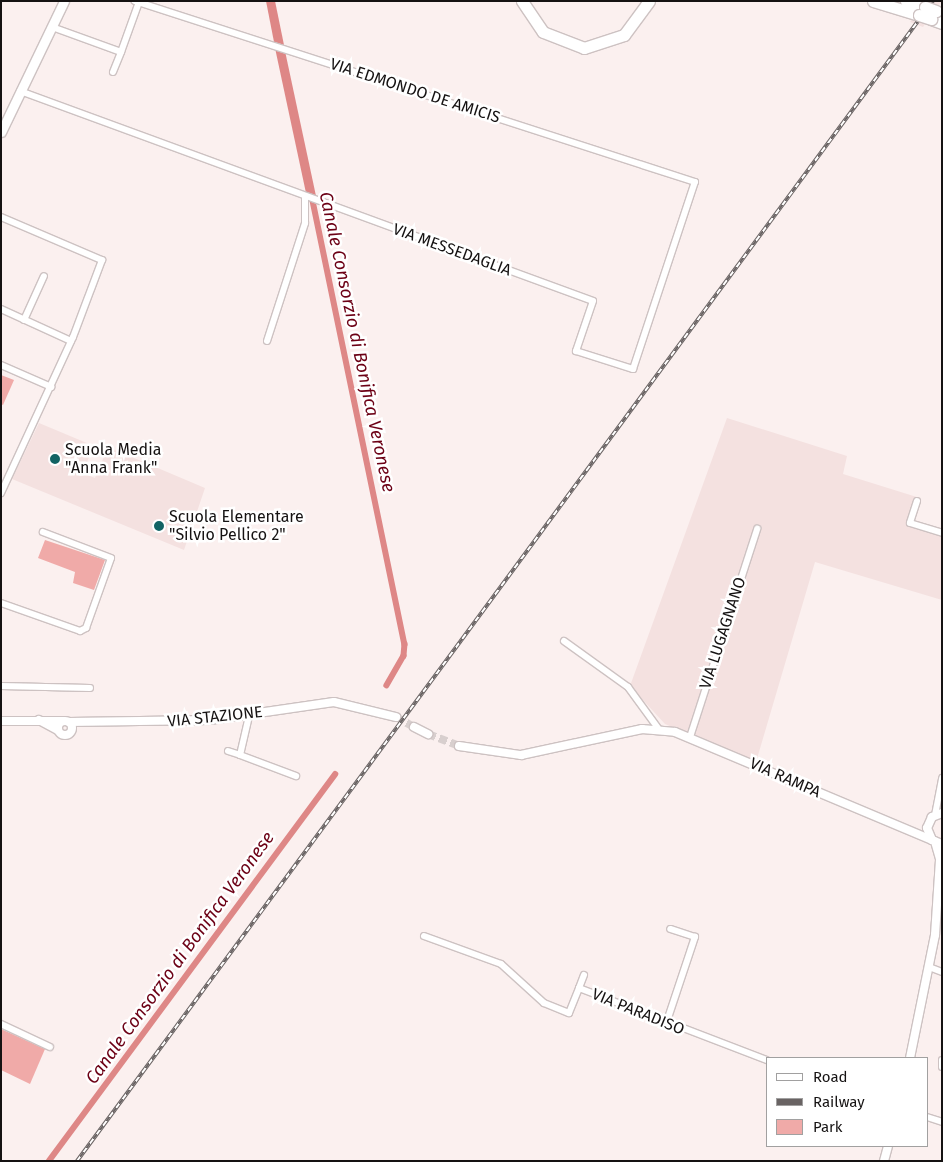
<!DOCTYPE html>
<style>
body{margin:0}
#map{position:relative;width:943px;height:1162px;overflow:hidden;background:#fbf0ef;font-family:"Fira Sans",sans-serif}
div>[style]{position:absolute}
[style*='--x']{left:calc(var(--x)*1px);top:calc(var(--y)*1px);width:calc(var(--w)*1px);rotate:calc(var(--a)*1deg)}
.built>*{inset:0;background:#f4e1e0}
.green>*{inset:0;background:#f0aaa8}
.water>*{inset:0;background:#de8786}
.canal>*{height:5.5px;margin:-2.75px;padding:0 2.75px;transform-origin:2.75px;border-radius:2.75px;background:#de8786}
.tertiary-tunnel>*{height:8px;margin-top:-4px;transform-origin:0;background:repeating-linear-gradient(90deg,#d8cfce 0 8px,transparent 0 12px)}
.roads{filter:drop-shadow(1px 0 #cdc2c2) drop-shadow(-1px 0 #cdc2c2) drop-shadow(0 1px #cdc2c2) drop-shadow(0 -1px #cdc2c2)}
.minor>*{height:6px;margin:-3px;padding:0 3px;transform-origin:3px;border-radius:3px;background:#fff}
.tertiary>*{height:8px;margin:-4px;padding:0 4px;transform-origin:4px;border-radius:4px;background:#fff}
.tertiary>.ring{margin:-4px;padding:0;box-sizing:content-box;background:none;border:8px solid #fff;border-radius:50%}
.secondary>*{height:9px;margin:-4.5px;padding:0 4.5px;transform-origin:4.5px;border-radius:4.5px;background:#fff}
.motorway>*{height:11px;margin:-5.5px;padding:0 5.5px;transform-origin:5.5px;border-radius:5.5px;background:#fff}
.rail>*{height:4px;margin-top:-2px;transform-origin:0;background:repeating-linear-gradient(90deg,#fff 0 5.5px,#696363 0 11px);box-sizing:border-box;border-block:1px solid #696363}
.bridges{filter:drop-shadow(1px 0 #cdc2c2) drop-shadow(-1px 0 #cdc2c2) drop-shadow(0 1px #cdc2c2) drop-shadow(0 -1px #cdc2c2)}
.motorway-bridge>*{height:11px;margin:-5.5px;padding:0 5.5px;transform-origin:5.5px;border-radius:5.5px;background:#fff}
.dots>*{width:14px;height:14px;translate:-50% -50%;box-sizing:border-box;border:2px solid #fff;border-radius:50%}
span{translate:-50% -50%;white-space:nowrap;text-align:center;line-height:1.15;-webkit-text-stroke:5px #fff;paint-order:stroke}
.street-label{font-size:16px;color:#151212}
.poi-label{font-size:16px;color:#151212}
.left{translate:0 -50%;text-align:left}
.water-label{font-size:18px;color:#6c0015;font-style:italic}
.frame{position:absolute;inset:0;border:2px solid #151212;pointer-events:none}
.legend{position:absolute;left:766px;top:1057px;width:162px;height:90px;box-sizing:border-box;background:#fff;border:1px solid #a1a0a0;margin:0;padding:6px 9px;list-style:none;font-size:15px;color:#151212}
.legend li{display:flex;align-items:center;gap:10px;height:25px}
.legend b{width:25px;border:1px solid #a1a0a0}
</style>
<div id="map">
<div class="built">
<i style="clip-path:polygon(925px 1px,942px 1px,923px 27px,910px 22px)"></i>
<i style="clip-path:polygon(727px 418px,847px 456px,843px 474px,920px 498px,913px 521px,942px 530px,942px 600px,815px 562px,756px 762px,665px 724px,630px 686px)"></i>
<i style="clip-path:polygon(39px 423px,94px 446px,82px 473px,95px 478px,108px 447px,205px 488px,184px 550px,12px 479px)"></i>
</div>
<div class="green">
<i style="clip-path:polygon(1px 375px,14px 380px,3px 405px,1px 404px)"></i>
<i style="clip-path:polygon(45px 540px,105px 560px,94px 590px,73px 583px,75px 572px,38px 558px)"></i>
<i style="clip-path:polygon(1px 1029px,45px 1049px,30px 1084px,1px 1070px)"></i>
</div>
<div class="water">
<i style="clip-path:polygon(266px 1px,275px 1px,284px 45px,274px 42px)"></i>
<i style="clip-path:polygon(275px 48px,285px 51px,316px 196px,306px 193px)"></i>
</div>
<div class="canal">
<i style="--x:312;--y:196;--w:458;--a:78.3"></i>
<i style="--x:405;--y:644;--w:12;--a:95"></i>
<i style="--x:404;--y:656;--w:34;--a:120"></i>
<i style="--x:49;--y:1161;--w:481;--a:-53.5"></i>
</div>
<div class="tertiary-tunnel">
<i style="--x:396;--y:717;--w:21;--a:29"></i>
<i style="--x:428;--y:734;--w:33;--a:21"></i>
</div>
<div class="roads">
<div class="minor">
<i style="--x:52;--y:27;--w:73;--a:19.9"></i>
<i style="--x:121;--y:52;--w:53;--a:-70.2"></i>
<i style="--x:113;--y:72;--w:22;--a:-68"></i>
<i style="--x:20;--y:91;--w:610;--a:20.13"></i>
<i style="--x:593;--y:301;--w:53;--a:108.8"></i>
<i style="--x:576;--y:351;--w:60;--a:17.5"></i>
<i style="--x:633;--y:369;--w:197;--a:-71.7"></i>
<i style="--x:695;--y:182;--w:589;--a:-162.09"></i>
<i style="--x:1;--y:217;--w:110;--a:23.1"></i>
<i style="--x:102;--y:260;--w:82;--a:110.6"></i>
<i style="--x:73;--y:337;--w:172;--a:114.8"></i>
<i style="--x:1;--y:309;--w:77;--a:24.6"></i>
<i style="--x:24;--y:320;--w:48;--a:-65.6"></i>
<i style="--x:267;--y:341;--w:124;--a:-72.1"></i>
<i style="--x:305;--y:223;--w:27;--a:-90"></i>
<i style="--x:1;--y:365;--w:55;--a:23.7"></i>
<i style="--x:917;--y:501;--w:23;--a:108"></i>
<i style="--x:910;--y:523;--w:34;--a:17"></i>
<i style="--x:1;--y:603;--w:84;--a:19.5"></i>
<i style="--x:80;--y:631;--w:7;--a:-27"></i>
<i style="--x:86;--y:628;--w:74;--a:-70.3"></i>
<i style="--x:111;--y:558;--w:73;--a:-159.1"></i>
<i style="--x:564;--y:641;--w:79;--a:35.7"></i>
<i style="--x:628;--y:687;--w:51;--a:53.8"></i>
<i style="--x:1;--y:686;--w:89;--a:1.3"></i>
<i style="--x:249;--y:716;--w:40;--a:103"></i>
<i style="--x:240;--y:755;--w:60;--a:20.6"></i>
<i style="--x:690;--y:737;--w:219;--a:-72.1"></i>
<i style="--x:228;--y:751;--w:13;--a:18"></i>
<i style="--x:935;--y:815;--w:38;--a:-79"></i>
<i style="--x:424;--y:936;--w:82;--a:20"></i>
<i style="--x:501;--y:964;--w:58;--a:42.2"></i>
<i style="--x:544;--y:1003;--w:27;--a:22"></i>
<i style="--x:569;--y:1013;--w:27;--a:-68"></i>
<i style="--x:579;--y:988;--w:201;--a:21"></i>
<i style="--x:929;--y:967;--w:14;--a:21"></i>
<i style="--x:579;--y:988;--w:14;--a:-69"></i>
<i style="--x:1;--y:1024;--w:54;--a:25.1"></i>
<i style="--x:666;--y:1024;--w:92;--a:-71.6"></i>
<i style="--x:695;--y:937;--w:26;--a:-162"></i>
<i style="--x:942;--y:1060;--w:7;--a:90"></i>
<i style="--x:927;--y:1117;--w:16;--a:18"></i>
</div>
<div class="tertiary">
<i style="--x:39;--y:720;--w:21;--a:28"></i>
<i class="ring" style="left:58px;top:721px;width:6px;height:6px"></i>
<i style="--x:1;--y:721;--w:62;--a:0"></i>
<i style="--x:69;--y:722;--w:141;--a:-0.8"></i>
<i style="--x:210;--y:720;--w:125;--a:-8.3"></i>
<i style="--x:334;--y:702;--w:64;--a:13.6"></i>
<i style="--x:414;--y:727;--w:16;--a:27"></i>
<i style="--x:459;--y:746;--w:63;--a:8.3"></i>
<i style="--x:521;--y:755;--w:124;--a:-12.1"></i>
<i style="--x:642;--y:729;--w:33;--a:5"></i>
<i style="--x:675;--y:732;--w:279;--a:22.8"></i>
<i style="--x:942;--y:813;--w:11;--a:158"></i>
<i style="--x:932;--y:817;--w:12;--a:114"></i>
<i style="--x:927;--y:828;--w:13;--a:67"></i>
<i style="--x:932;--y:840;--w:11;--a:22"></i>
<i style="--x:910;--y:1058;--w:126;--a:-78.5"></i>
<i style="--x:935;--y:935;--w:76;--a:-86.2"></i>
<i style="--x:940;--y:859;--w:18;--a:-106"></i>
<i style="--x:884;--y:1161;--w:16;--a:-75"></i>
</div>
<div class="secondary">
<i style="--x:1;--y:132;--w:145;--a:-64.3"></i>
</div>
<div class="motorway">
<i style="--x:522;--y:1;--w:37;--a:56"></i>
<i style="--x:543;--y:32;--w:44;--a:21.3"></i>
<i style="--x:584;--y:48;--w:42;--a:-18"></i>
<i style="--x:624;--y:35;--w:42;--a:-53.7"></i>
<i style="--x:873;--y:1;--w:48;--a:16.9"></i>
<i style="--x:906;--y:1;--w:20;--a:18"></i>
<i style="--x:931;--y:19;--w:12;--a:20"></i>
</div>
</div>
<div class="rail">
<i style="--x:77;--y:1161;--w:1442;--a:-53.58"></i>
</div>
<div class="bridges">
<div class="motorway-bridge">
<i style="--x:925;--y:7;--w:12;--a:20"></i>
<i style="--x:919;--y:15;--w:13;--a:18"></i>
</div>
</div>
<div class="dots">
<i style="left:55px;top:459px;background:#126364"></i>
<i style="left:159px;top:526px;background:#126364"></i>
</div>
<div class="street-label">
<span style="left:415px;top:91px;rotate:18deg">VIA EDMONDO DE AMICIS</span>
<span style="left:452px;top:250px;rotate:20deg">VIA MESSEDAGLIA</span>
<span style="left:723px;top:633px;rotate:-72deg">VIA LUGAGNANO</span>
<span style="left:215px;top:717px;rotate:-6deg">VIA STAZIONE</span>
<span style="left:785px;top:778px;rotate:24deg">VIA RAMPA</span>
<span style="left:638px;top:1012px;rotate:22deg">VIA PARADISO</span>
</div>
<div class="poi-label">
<span class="left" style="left:65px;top:459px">Scuola Media<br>"Anna Frank"</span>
<span class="left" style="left:169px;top:526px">Scuola Elementare<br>"Silvio Pellico 2"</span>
</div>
<div class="water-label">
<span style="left:357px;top:342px;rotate:78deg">Canale Consorzio di Bonifica Veronese</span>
<span style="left:180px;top:958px;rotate:-54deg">Canale Consorzio di Bonifica Veronese</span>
</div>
<div class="frame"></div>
<ul class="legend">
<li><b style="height:6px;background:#fff"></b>Road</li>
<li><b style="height:6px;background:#696363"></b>Railway</li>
<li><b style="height:14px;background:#f0aaa8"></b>Park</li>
</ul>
</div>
